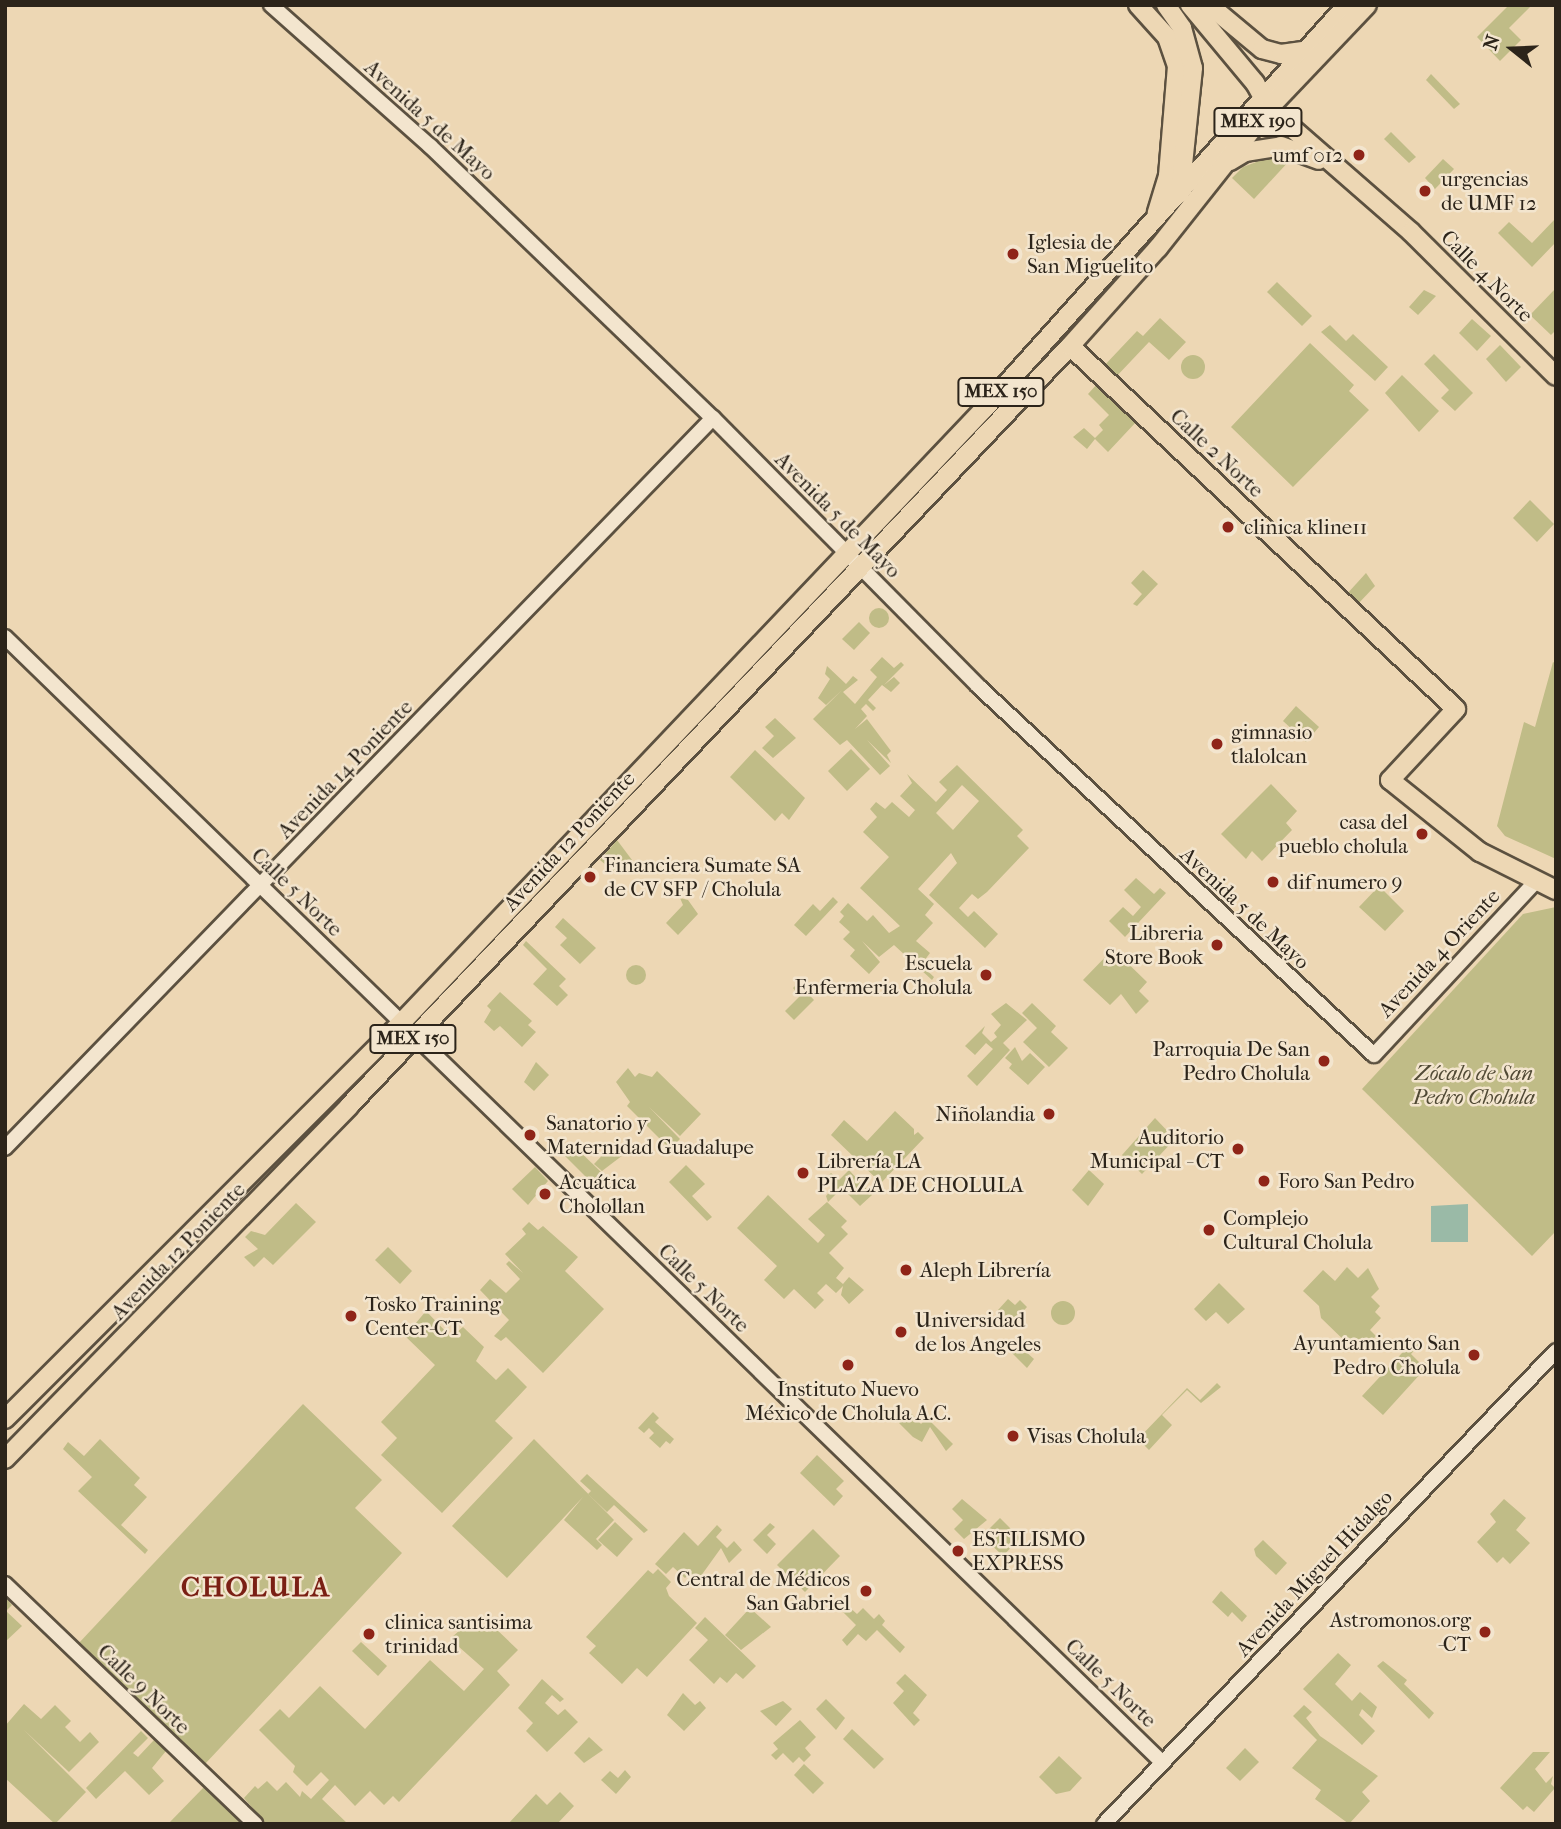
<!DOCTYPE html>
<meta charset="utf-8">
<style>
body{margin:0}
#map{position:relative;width:1561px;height:1829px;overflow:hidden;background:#edd7b4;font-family:"IM FELL French Canon",serif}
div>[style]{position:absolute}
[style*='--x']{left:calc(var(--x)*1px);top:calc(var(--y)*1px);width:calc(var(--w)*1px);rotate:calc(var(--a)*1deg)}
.green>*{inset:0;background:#c0bc87}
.round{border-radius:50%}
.water>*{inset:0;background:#9abaa7}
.roads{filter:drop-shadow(2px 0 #5c5140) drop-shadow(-2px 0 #5c5140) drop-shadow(0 2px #5c5140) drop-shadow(0 -2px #5c5140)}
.minor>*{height:14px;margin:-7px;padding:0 7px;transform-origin:7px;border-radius:7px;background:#f3e5ce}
.major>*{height:18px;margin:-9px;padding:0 9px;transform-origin:9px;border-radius:9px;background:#edd7b4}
.dots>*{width:19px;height:19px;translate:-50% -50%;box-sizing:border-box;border:4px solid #f3e5ce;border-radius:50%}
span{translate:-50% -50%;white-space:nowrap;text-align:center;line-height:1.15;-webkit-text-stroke:5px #f3e5ce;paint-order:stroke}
.shield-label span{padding:2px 5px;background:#f3e5ce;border:2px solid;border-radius:5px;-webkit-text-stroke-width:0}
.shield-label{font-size:19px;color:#2c241a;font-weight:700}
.street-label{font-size:21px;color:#2c241a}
.poi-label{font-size:21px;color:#2c241a}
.right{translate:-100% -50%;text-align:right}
.left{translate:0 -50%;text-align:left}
.park-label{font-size:21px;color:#514a35;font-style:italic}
.district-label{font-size:28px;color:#7a1f14;font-weight:700;letter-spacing:2px}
.frame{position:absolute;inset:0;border:7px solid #2c241a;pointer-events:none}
.north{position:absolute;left:1477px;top:14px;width:70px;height:70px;-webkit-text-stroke:5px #f3e5ce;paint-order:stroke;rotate:288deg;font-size:19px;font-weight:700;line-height:28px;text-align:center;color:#2c241a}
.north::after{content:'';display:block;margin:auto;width:24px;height:32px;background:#2c241a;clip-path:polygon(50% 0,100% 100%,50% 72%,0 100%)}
</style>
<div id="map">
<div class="green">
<i style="clip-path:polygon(1509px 5px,1531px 6px,1509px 28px,1521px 40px,1500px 61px,1477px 37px)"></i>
<i style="clip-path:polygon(1431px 74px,1460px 104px,1454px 109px,1426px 80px)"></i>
<i style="clip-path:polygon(1391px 132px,1416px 157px,1409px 163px,1384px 139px)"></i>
<i style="clip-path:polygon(1267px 158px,1290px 160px,1254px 199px,1232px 178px,1243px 167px)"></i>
<i style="clip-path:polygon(1443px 159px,1454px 169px,1435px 189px,1425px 178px)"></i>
<i style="clip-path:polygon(1556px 218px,1556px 242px,1532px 267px,1498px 233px,1509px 222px,1532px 243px)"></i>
<i style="clip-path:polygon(1277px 282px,1312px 316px,1302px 326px,1267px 292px)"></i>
<i style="clip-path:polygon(1556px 288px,1556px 330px,1551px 335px,1530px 315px)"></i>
<i style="clip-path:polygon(1424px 290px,1436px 296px,1418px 315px,1409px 307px)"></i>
<i style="clip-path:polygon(1160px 318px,1186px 342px,1169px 360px,1149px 342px,1114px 379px,1102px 368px,1137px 331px,1143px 336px)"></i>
<i style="clip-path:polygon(1472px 319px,1491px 336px,1477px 351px,1459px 333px)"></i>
<i style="clip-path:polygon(1330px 325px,1346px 341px,1353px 334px,1388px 367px,1375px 381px,1321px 332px)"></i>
<i style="clip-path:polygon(1310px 343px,1354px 385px,1349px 391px,1369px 410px,1293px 487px,1231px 427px)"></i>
<i style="clip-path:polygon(1500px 345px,1521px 367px,1506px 382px,1486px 359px)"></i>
<i style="clip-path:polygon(1434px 354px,1473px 393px,1455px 411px,1441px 398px,1449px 390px,1424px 364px)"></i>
<i class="round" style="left:1181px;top:355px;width:24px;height:24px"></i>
<i style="clip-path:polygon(1402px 375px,1439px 411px,1419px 432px,1385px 393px)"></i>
<i style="clip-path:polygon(1098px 383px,1137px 421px,1108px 452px,1095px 439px,1087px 449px,1073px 437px,1084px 428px,1095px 438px,1103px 430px,1099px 425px,1109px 415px,1088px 394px)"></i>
<i style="clip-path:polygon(1530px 500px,1554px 524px,1537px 542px,1513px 518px)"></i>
<i style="clip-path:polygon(1143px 570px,1158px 584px,1137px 606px,1133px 604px,1142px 594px,1131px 583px)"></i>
<i style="clip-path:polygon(1366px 573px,1375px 586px,1357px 605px,1346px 595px)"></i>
<i class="round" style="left:869px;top:608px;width:20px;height:20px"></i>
<i style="clip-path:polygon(859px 622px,870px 633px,854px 650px,842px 639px)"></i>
<i style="clip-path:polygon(882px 657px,894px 668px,901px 662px,904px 665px,884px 685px,894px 677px,900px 683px,891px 692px,882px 685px,868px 700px,876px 708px,873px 711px,866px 704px,861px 709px,867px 716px,855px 729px,867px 719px,891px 751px,887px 755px,891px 763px,867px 740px,890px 766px,880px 775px,847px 740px,840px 745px,813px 719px,842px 690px,826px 705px,818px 698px,830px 679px,825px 674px,827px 666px,846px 684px,853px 676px,858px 680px,843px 692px,855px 704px,877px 677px,870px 670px)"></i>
<i style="clip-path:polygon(1553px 662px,1556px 664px,1556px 859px,1505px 836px,1497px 826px,1524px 722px,1535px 727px)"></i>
<i style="clip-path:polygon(1296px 706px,1319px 727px,1306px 742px,1283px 721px)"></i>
<i style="clip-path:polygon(775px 718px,796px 738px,773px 758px,762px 748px,774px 736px,765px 727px)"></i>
<i style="clip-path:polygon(851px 749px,870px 769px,847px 791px,828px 771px)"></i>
<i style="clip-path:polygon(755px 750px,805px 798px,789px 820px,782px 813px,775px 821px,730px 777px)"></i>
<i style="clip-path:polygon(evenodd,957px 765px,1023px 830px,1017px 836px,1029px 848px,987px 892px,978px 899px,972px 894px,959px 908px,968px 917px,974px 911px,998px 934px,985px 948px,929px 895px,957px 863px,951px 853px,918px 889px,934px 904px,925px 915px,933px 923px,916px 941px,930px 953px,921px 965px,934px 977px,932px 980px,894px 945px,879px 957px,862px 941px,880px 962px,869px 974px,850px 956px,855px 950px,843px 939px,850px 932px,839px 922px,844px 916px,840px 912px,848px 903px,867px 921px,873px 915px,889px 933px,900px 926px,860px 888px,889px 857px,863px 832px,877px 817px,870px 809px,876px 802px,885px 809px,892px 802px,909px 817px,915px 810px,900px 796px,912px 783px,907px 774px,936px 802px,947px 790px,939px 782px,957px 765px,962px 785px,979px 801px,953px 830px,936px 813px,962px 785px)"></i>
<i style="clip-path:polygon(1271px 784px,1297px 811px,1286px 823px,1292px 830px,1262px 861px,1252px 851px,1246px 859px,1221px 834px)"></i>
<i style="clip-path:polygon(617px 840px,632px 860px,614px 872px,600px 860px)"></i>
<i style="clip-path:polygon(1136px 878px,1154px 894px,1160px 888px,1166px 893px,1125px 937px,1109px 921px,1123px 907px,1133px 916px,1141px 907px,1124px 890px)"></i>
<i style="clip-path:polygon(1379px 886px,1404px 911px,1385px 931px,1359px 907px)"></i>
<i style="clip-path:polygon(833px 897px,838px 902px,806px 936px,794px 925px,813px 904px,820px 911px)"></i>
<i style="clip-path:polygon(680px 898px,688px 900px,698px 914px,678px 935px,666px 923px,683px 905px)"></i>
<i style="clip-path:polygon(1556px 907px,1556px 1231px,1532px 1256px,1362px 1089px,1523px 914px)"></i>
<i style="clip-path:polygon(563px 918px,596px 948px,580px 964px,560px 945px,567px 938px,555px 927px)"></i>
<i style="clip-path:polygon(526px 941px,566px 979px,559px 986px,568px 995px,557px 1006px,533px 984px,547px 969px,523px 945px)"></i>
<i style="clip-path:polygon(1113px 949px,1147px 982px,1139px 991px,1149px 1001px,1136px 1014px,1121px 994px,1110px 1005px,1083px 980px)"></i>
<i class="round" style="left:626px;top:965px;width:20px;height:20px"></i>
<i style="clip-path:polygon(798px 983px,814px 1000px,794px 1020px,785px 1011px,800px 996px,793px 988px)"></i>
<i style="clip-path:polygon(500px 992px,532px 1021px,528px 1025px,536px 1032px,522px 1047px,500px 1026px,494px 1031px,484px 1022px,491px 1010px,487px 1006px)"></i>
<i style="clip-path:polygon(1006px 1003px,1027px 1020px,1003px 1043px,1010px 1050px,977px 1086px,967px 1076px,993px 1049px,986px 1043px,975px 1055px,965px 1046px,985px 1026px,982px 1033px,991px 1042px,997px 1037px,994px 1033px,1001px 1025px,991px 1014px)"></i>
<i style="clip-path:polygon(1032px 1003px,1056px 1026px,1051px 1032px,1068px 1048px,1049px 1067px,1023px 1042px,1037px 1028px,1022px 1013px)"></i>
<i style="clip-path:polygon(1015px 1047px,1022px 1061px,1030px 1053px,1045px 1067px,1028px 1085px,1009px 1068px,1012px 1064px,1005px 1058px)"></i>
<i style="clip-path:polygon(536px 1062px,549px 1075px,534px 1091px,524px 1082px)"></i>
<i style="clip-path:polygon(628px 1068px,635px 1077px,639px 1073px,652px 1077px,657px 1071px,701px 1114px,680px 1136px,649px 1107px,680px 1139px,670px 1149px,627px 1106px,630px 1102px,616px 1082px)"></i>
<i style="clip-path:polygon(895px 1111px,914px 1129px,914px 1135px,918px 1132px,924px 1138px,881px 1183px,831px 1135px,844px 1120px,867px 1141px)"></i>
<i style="clip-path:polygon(1155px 1118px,1175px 1139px,1142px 1174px,1122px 1155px)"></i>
<i style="clip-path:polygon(616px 1141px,627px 1152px,602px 1171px,594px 1164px)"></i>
<i style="clip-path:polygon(571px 1143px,601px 1172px,592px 1183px,562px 1153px)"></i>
<i style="clip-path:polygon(686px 1165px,705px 1184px,692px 1196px,712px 1217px,707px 1221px,669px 1182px)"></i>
<i style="clip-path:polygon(535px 1167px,548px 1181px,528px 1205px,512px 1189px)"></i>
<i style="clip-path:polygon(849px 1170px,872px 1195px,860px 1206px,842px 1188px,828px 1202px,826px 1196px,833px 1188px,825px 1179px,831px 1173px,839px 1180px)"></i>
<i style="clip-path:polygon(1089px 1170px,1104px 1184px,1088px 1206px,1072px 1190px)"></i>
<i style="clip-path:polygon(768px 1195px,818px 1243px,825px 1235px,808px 1219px,827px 1202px,847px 1221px,841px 1227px,848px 1234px,829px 1253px,844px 1268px,836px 1278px,843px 1284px,849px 1277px,864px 1290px,849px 1304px,841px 1295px,843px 1286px,836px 1293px,826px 1284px,817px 1293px,824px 1300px,815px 1309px,794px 1289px,784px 1299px,764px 1280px,777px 1266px,737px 1228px)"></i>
<i style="clip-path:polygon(296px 1203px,316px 1222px,273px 1265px,264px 1257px,254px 1267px,244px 1257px,258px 1249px,245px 1237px,251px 1231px,265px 1235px)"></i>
<i style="clip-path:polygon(529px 1222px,538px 1230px,543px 1226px,578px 1257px,565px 1271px,604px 1309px,543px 1373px,506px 1337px,501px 1341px,494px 1336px,509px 1320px,480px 1290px,490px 1279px,506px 1293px,520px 1279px,506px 1264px,509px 1261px,523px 1273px,505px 1254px,526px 1234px,522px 1229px)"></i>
<i style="clip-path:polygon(388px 1247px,412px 1271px,400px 1284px,375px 1260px)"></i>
<i style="clip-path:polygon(1347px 1267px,1358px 1278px,1368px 1268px,1379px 1289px,1371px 1297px,1380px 1306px,1375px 1312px,1381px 1318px,1370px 1330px,1376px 1336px,1366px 1346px,1360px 1341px,1352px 1348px,1321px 1318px,1319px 1306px,1303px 1291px,1323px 1270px,1335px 1281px)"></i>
<i style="clip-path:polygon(1219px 1283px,1245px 1309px,1228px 1324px,1216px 1312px,1206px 1321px,1194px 1309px)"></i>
<i style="clip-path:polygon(1008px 1299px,1015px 1305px,1020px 1300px,1027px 1307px,1012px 1323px,998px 1310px)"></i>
<i class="round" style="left:1051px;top:1301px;width:24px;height:24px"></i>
<i style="clip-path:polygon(426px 1311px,451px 1337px,463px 1327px,484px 1347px,476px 1361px,496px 1380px,508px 1368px,527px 1387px,495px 1421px,513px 1438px,442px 1513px,381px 1455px,397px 1438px,381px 1422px,435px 1365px,405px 1336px)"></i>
<i style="clip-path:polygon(1022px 1338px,1030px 1345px,1025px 1351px,1034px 1359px,1027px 1368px,1010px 1351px)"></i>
<i style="clip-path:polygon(1415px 1339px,1420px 1344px,1411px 1354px,1422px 1365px,1430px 1357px,1433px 1360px,1383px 1415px,1362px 1396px)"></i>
<i style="clip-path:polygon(1217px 1383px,1221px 1387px,1201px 1403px,1187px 1390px,1162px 1415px,1172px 1425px,1149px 1450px,1138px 1439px,1187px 1388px,1200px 1400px)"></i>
<i style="clip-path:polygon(303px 1404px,382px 1480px,355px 1508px,402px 1553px,205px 1764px,78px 1644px)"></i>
<i style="clip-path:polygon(653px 1412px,659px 1418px,655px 1422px,674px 1439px,670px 1444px,666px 1441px,660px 1448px,649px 1438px,654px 1433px,649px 1428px,644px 1433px,638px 1428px)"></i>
<i style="clip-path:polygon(910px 1412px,921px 1424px,927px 1418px,953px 1444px,946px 1451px,930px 1427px,922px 1442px,913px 1437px,899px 1423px)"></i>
<i style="clip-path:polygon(100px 1439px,140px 1478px,134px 1485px,147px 1497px,121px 1525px,148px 1550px,145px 1554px,78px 1491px,92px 1477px,63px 1449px,68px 1442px,84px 1456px)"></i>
<i style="clip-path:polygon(534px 1439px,614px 1520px,596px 1539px,602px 1545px,597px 1550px,564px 1520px,583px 1497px,507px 1578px,452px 1526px)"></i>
<i style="clip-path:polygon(817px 1455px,844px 1481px,836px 1489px,843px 1496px,834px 1506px,800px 1473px)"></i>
<i style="clip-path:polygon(587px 1474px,648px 1530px,644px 1533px,614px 1505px,607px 1512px,588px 1494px,591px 1491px,580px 1481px)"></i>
<i style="clip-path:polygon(962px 1499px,987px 1520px,964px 1539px,954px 1529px,963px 1520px,952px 1509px)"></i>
<i style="clip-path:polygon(1504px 1499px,1526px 1518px,1516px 1530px,1530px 1543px,1510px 1564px,1503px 1557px,1497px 1563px,1477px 1542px,1496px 1522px,1490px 1514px)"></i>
<i style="clip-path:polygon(1000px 1518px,1020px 1538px,1003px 1556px,982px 1536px)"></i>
<i style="clip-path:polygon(615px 1522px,633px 1539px,617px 1557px,598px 1540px)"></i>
<i style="clip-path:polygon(770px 1523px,775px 1527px,767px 1535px,776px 1544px,767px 1554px,753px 1540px)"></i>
<i style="clip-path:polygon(717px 1525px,722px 1530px,716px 1537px,727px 1548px,734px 1541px,742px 1550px,729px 1563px,721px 1548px,698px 1580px,690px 1573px,685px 1578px,673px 1567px,666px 1574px,655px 1564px,684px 1532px,698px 1546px)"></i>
<i style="clip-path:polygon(813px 1529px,840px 1556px,805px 1592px,777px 1565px)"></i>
<i style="clip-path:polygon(1263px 1540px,1287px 1563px,1276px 1575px,1256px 1556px,1254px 1549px)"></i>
<i style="clip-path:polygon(658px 1569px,671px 1582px,666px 1588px,669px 1596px,697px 1623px,647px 1677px,637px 1668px,622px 1684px,589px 1653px,596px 1646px,586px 1637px,648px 1570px,653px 1574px)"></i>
<i style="clip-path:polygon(1221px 1591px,1247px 1616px,1242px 1622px,1232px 1612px,1228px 1617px,1212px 1602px)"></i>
<i style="clip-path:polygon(5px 1597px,12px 1605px,6px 1611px,22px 1626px,5px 1642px)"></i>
<i style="clip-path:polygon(847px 1605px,857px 1614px,863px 1608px,874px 1619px,879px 1614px,885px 1621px,882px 1625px,905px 1647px,900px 1653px,877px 1630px,866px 1641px,858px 1634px,847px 1646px,842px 1640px,856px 1625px,842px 1611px)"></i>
<i style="clip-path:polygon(750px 1608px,771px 1627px,741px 1650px,725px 1635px)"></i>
<i style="clip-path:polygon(705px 1617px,756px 1666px,743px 1679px,736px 1673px,727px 1683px,720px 1677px,714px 1684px,689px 1660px,708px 1640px,695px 1628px)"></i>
<i style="clip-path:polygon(473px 1618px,487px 1632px,493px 1626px,518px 1650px,497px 1671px,510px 1685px,399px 1802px,393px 1796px,384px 1805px,370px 1791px,355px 1806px,335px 1785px,322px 1799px,348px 1824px,266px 1824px,244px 1798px,255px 1786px,258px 1789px,267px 1781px,277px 1791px,286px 1782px,300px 1797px,302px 1791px,311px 1799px,329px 1780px,321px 1772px,307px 1786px,293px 1772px,295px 1766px,259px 1730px,280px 1709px,289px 1718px,320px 1686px,365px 1729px,430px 1660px,464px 1691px,484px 1669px,450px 1639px)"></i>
<i style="clip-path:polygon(361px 1642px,387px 1666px,378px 1676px,352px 1651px)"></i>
<i style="clip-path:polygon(1338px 1653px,1351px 1665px,1335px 1684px,1352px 1701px,1360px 1692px,1377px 1707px,1372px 1718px,1362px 1709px,1359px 1715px,1375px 1731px,1362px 1745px,1303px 1689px)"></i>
<i style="clip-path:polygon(1383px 1661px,1407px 1680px,1404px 1684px,1434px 1713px,1429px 1719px,1377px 1666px)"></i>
<i style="clip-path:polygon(905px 1674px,927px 1695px,913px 1713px,920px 1720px,914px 1726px,893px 1703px,904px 1691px,896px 1683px)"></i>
<i style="clip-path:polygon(542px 1679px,564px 1699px,560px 1702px,552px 1695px,545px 1703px,558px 1715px,565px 1709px,578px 1722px,547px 1752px,526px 1731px,533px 1723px,518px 1708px)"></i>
<i style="clip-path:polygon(683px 1693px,695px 1705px,700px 1701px,706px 1708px,684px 1731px,667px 1715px)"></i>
<i style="clip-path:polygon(826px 1699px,845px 1718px,836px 1730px,816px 1709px)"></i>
<i style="clip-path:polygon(783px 1701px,792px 1709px,776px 1726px,760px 1711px)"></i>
<i style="clip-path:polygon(24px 1704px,41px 1719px,55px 1705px,71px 1721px,65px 1727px,80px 1742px,90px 1732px,99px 1742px,69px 1772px,24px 1730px,86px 1792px,55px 1824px,5px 1778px,5px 1726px)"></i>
<i style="clip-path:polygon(1304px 1705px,1312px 1712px,1306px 1718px,1320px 1736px,1378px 1776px,1362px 1792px,1370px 1801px,1349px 1824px,1315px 1799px,1321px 1790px,1292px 1768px,1317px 1740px,1293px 1716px)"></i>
<i style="clip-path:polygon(800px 1720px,816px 1737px,805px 1748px,811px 1755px,804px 1762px,799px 1757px,793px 1763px,783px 1753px,776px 1760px,771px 1755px,778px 1749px,773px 1743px)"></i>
<i style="clip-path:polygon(852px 1729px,884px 1759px,874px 1769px,843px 1739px)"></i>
<i style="clip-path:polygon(141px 1731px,148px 1738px,133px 1753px,138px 1757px,154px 1740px,166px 1751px,152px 1768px,164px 1781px,149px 1795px,125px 1771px,96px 1799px,86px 1788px)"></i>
<i style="clip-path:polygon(589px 1737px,603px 1750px,584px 1763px,574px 1753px)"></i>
<i style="clip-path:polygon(1245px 1748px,1259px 1762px,1240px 1781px,1226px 1768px)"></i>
<i style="clip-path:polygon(1533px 1752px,1550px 1752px,1535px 1769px,1546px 1783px,1553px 1776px,1551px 1784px,1555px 1788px,1534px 1812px,1527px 1806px,1523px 1810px,1500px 1788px)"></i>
<i style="clip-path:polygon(1059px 1756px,1082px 1778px,1070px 1791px,1056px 1794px,1039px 1777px)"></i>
<i style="clip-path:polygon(804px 1764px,824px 1783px,813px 1794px,794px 1775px)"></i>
<i style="clip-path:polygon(625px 1770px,631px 1777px,616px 1794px,601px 1780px,610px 1771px,618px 1778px)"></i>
<i style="clip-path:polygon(205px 1786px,244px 1824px,168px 1824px)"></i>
<i style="clip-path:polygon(560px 1792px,574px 1806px,557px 1824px,508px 1824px,536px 1794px,547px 1805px)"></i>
</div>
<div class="water">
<i style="clip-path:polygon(1468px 1204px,1468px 1242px,1431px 1242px,1431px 1206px)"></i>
</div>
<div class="roads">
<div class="minor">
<i style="--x:271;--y:5;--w:213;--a:41.6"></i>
<i style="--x:430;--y:146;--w:393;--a:43.9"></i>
<i style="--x:713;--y:418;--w:377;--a:45.3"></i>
<i style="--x:978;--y:686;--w:541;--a:42.98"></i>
<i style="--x:1374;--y:1055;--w:238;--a:-47"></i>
<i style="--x:5;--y:637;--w:1615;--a:44.2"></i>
<i style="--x:5;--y:1148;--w:1017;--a:-45.88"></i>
<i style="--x:5;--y:1584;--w:347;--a:43.8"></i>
<i style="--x:1104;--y:1824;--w:654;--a:-46.3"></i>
</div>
<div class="major">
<i style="--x:1138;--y:5;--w:43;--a:47.8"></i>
<i style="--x:1167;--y:37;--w:31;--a:71"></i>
<i style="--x:1177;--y:66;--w:110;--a:94.7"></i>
<i style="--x:1168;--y:176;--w:39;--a:107"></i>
<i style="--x:1166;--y:5;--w:28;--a:55"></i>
<i style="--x:1182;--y:28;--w:41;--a:74.6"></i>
<i style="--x:1193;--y:68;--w:126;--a:95.9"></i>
<i style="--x:1190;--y:5;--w:102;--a:50.2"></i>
<i style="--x:1255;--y:83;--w:29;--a:61"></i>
<i style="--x:1269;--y:108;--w:189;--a:41.1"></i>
<i style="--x:1411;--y:232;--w:204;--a:44.8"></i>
<i style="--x:1209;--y:5;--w:69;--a:39.7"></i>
<i style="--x:1262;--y:49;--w:20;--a:15"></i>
<i style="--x:1281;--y:54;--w:22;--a:-8"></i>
<i style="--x:1230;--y:161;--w:17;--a:-31"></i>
<i style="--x:1245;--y:152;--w:36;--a:-9"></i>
<i style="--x:1281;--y:146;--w:40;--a:20.2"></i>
<i style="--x:1070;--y:346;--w:530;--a:43.24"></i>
<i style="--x:1456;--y:709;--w:97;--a:132.9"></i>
<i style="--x:1390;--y:780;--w:115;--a:38.7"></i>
<i style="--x:1480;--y:852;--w:85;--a:26.6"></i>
<i style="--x:5;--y:1419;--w:561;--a:-45"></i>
<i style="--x:402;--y:1022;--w:845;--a:-46.49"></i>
<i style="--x:984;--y:409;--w:543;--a:-48.06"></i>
<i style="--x:5;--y:1459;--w:493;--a:-45.7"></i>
<i style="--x:349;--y:1106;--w:1048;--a:-46.51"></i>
<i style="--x:1070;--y:346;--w:132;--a:-48.1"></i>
<i style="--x:1158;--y:248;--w:179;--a:-51.6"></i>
<i style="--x:1269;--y:108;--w:142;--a:-46.4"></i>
</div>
</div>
<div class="dots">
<i style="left:1359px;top:155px;background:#8f2418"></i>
<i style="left:1425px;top:191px;background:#8f2418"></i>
<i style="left:1013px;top:254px;background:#8f2418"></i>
<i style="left:1228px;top:527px;background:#8f2418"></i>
<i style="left:1217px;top:744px;background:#8f2418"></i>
<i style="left:1422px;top:834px;background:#8f2418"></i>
<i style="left:590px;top:877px;background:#8f2418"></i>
<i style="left:1273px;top:882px;background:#8f2418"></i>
<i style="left:1217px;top:945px;background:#8f2418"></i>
<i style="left:986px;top:975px;background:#8f2418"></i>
<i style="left:1324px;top:1061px;background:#8f2418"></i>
<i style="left:1049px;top:1114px;background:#8f2418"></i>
<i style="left:530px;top:1135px;background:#8f2418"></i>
<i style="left:1238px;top:1149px;background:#8f2418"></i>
<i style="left:803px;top:1173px;background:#8f2418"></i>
<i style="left:1264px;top:1181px;background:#8f2418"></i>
<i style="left:545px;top:1194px;background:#8f2418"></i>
<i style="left:1209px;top:1230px;background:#8f2418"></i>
<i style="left:906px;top:1270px;background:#8f2418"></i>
<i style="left:351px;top:1316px;background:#8f2418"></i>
<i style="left:901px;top:1332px;background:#8f2418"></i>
<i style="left:1474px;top:1355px;background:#8f2418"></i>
<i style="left:848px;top:1365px;background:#8f2418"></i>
<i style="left:1013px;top:1436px;background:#8f2418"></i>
<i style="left:958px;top:1551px;background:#8f2418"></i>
<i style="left:866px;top:1591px;background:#8f2418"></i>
<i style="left:1485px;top:1632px;background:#8f2418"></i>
<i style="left:369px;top:1634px;background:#8f2418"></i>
</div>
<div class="shield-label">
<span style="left:1258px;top:122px">MEX 190</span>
<span style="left:1001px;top:392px">MEX 150</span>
<span style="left:413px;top:1039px">MEX 150</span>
</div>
<div class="street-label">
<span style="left:430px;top:120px;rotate:42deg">Avenida 5 de Mayo</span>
<span style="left:1487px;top:276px;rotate:45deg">Calle 4 Norte</span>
<span style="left:1217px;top:453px;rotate:43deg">Calle 2 Norte</span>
<span style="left:838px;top:515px;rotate:45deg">Avenida 5 de Mayo</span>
<span style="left:345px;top:769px;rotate:-46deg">Avenida 14 Poniente</span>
<span style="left:569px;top:841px;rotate:-47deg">Avenida 12 Poniente</span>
<span style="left:297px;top:892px;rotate:44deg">Calle 5 Norte</span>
<span style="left:1245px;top:908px;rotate:43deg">Avenida 5 de Mayo</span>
<span style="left:1439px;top:953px;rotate:-47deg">Avenida 4 Oriente</span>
<span style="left:178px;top:1251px;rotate:-46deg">Avenida 12 Poniente</span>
<span style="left:704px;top:1288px;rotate:44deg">Calle 5 Norte</span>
<span style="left:1314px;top:1573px;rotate:-47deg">Avenida Miguel Hidalgo</span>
<span style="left:1111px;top:1683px;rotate:44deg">Calle 5 Norte</span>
<span style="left:144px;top:1689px;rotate:44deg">Calle 9 Norte</span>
</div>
<div class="poi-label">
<span class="right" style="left:1343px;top:155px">umf 012</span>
<span class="left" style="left:1441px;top:191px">urgencias<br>de UMF 12</span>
<span class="left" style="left:1027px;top:254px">Iglesia de<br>San Miguelito</span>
<span class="left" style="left:1244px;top:527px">clinica kline11</span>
<span class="left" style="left:1231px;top:744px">gimnasio<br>tlalolcan</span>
<span class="right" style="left:1408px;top:834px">casa del<br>pueblo cholula</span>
<span class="left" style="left:604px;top:877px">Financiera Sumate SA<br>de CV SFP / Cholula</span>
<span class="left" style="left:1287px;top:882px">dif numero 9</span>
<span class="right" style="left:1203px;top:945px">Libreria<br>Store Book</span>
<span class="right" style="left:972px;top:975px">Escuela<br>Enfermeria Cholula</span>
<span class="right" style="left:1310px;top:1061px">Parroquia De San<br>Pedro Cholula</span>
<span class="right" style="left:1035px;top:1114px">Niñolandia</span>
<span class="left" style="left:546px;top:1135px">Sanatorio y<br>Maternidad Guadalupe</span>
<span class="right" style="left:1224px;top:1149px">Auditorio<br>Municipal - CT</span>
<span class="left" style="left:817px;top:1173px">Librería LA<br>PLAZA DE CHOLULA</span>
<span class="left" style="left:1278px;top:1181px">Foro San Pedro</span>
<span class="left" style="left:559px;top:1194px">Acuática<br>Cholollan</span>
<span class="left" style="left:1223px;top:1230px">Complejo<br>Cultural Cholula</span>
<span class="left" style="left:920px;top:1270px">Aleph Librería</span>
<span class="left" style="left:365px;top:1316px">Tosko Training<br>Center-CT</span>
<span class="left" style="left:915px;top:1332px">Universidad<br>de los Angeles</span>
<span class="right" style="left:1460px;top:1355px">Ayuntamiento San<br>Pedro Cholula</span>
<span style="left:848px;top:1401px">Instituto Nuevo<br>México de Cholula A.C.</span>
<span class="left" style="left:1027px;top:1436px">Visas Cholula</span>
<span class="left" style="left:972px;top:1551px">ESTILISMO<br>EXPRESS</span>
<span class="right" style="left:850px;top:1591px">Central de Médicos<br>San Gabriel</span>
<span class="right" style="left:1471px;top:1632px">Astromonos.org<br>-CT</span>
<span class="left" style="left:385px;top:1634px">clinica santisima<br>trinidad</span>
</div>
<div class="park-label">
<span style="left:1474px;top:1085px">Zócalo de San<br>Pedro Cholula</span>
</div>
<div class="district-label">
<span style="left:256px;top:1587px">CHOLULA</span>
</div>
<div class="frame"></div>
<div class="north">N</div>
</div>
